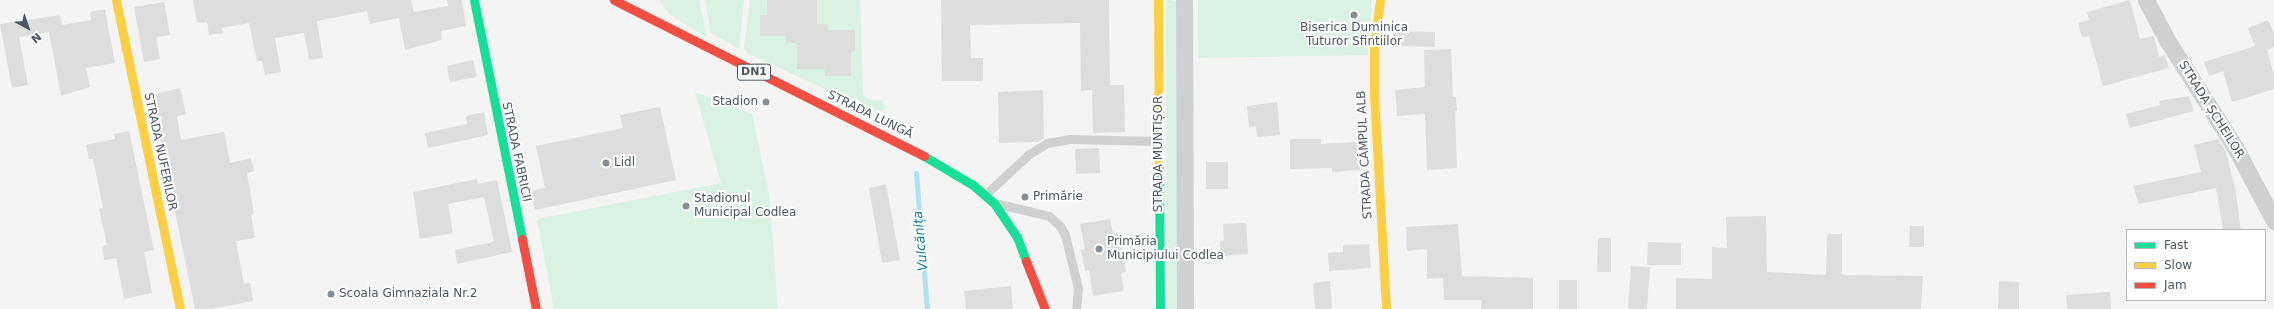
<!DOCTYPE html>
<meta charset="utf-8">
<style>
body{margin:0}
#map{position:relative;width:2274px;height:309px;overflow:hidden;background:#f4f4f4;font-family:"DejaVu Sans",sans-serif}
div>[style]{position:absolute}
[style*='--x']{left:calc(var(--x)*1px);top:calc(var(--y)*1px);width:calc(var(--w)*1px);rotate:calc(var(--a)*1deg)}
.green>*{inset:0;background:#d9f2e3}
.stream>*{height:5px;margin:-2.5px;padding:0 2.5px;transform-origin:2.5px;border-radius:2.5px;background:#aee2f0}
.building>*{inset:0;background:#ddddde}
.lane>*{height:9px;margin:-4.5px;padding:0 4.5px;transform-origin:4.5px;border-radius:4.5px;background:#ced0d2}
.street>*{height:17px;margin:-8.5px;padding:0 8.5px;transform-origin:8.5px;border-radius:8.5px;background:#ced0d2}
.fast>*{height:9px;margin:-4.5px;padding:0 4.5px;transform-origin:4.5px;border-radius:4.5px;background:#16e098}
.slow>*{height:9px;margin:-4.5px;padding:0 4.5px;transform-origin:4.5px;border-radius:4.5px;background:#ffcf43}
.jam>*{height:9px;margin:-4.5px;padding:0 4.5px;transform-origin:4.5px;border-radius:4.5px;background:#f24e42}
.dots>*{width:11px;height:11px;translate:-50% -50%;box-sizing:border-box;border:2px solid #fff;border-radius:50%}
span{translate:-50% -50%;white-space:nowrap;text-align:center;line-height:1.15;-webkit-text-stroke:4px #fff;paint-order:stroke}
.shield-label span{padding:1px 3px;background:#fff;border:1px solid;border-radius:3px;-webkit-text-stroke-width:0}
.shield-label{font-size:11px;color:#4a5661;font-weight:700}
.poi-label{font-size:12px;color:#4a5661}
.right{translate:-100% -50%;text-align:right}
.left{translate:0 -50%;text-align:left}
.street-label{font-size:12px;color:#4a5661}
.water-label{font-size:13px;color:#0c7c9b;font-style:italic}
.legend{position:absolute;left:2126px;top:229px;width:140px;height:72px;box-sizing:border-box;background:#fff;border:1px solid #b7bbc0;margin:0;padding:5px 7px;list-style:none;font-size:12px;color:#4a5661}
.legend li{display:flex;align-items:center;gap:8px;height:20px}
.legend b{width:20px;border:1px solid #b7bbc0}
.north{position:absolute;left:8px;top:8px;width:40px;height:40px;-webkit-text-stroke:3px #fff;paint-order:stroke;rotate:140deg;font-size:11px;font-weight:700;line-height:16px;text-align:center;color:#4a5661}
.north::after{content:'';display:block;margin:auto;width:14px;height:18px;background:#4a5661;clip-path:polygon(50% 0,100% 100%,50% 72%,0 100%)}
</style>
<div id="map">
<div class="green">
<i style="clip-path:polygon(659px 0,699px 0,707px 38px,671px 15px)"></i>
<i style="clip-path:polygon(705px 0,744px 0,739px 49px,711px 33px)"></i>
<i style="clip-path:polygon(750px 0,860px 0,863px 94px,870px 100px,882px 100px,886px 108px,881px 112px,863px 106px,748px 54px,744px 48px)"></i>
<i style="clip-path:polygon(1166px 0,1176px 1px,1178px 309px,1167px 309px)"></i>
<i style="clip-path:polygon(1198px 0,1372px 0,1368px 55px,1198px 58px)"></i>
<i style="clip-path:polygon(695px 92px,752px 114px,769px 194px,778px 309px,554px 309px,537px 219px,721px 183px)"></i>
</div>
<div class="stream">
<i style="--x:916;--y:173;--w:136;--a:85.4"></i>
</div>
<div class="building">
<i style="clip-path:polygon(193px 0,411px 0,414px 12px,448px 6px,447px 0,462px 0,466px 26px,441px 31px,442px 40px,405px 50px,399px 18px,370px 24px,367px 11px,317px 21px,323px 58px,309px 60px,304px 33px,275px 38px,281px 72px,265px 75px,262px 61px,257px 61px,249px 23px,222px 28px,223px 33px,209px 35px,207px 22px,197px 23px)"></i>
<i style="clip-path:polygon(767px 0,817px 0,817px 24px,827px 24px,828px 30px,855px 30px,855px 51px,851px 52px,851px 76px,825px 76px,825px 69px,797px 69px,797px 43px,786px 43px,786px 36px,760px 36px,760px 15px,767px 15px)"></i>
<i style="clip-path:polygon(941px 0,1109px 0,1110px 85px,1124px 85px,1125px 132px,1093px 133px,1092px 90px,1081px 91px,1080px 23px,970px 25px,971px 58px,983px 58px,983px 81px,942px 81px)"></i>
<i style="clip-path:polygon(2130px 0,2140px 39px,2154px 36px,2159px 57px,2165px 55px,2169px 68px,2103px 86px,2089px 36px,2082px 37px,2078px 23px,2089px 20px,2087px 12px)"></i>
<i style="clip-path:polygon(164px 2px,170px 35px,156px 37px,160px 59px,144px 62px,134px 7px)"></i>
<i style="clip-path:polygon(105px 9px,115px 63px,86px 68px,90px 87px,61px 96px,49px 32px,19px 37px,28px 85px,12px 88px,0 24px,60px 15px,62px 25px,91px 20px,90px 12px)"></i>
<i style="clip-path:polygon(2268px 20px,2274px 34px,2274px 47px,2267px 50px,2274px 75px,2274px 89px,2232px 102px,2223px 71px,2209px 76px,2204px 62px,2255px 46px,2248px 28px)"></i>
<i style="clip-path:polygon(1393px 31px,1435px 32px,1435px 47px,1393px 46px)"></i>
<i style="clip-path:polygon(1451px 49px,1453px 97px,1456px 97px,1457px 111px,1455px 111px,1457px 168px,1427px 170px,1425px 114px,1397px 116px,1395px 90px,1425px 87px,1424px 50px)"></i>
<i style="clip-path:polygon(473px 60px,477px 77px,450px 82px,447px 66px)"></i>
<i style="clip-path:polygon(180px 88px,186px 114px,177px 116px,181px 140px,224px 132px,230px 163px,251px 158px,254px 171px,247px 173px,254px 214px,251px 215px,255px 238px,236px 241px,244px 284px,250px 283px,253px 301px,211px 309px,195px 309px,151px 95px)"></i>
<i style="clip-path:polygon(1043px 90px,1044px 138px,1038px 142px,999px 143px,998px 92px)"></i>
<i style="clip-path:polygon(2189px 96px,2194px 111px,2130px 128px,2126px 114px,2160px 105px,2159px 101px)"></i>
<i style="clip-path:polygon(1277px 102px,1280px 135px,1257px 137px,1256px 126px,1249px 127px,1247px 106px)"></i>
<i style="clip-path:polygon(660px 107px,676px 180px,535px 210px,530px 191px,545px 188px,536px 146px,623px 128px,620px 115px)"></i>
<i style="clip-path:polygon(484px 112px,488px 135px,428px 148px,425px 133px,467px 124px,466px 116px)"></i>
<i style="clip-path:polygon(129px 131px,154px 250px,144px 252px,152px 293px,124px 299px,116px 258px,104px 260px,102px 246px,107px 245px,99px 209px,103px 208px,93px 159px,89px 159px,86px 145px,115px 139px,114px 134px)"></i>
<i style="clip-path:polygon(1290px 139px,1321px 139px,1321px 144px,1358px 142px,1360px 170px,1332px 172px,1332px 168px,1290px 169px)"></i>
<i style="clip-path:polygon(2218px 139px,2225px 150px,2235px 187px,2241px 230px,2223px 230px,2216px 188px,2139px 204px,2133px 186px,2201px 172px,2194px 145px)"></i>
<i style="clip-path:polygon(1099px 148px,1100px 173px,1076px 174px,1075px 149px)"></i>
<i style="clip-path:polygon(1206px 162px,1228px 162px,1228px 189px,1206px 189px)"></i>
<i style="clip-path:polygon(477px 179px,478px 184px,497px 180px,512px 252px,457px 264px,455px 250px,494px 242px,484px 197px,448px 204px,453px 233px,420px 239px,413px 192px)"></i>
<i style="clip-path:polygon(886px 184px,900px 260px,882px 263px,869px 188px)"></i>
<i style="clip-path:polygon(1766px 216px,1767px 272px,1826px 275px,1827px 234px,1842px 234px,1842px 275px,1923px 276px,1921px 309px,1676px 309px,1676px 278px,1712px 279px,1712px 247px,1727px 248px,1726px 217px)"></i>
<i style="clip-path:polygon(1110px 219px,1113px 234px,1119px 233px,1126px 272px,1121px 273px,1124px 291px,1093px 296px,1089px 270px,1085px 271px,1081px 250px,1085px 249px,1080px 224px)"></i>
<i style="clip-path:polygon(1246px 223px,1248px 254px,1221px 256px,1220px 241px,1224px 240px,1223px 224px)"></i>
<i style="clip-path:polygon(1458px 224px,1462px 276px,1533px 278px,1533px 309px,1481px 309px,1482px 300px,1444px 300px,1443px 278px,1427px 279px,1427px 249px,1407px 251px,1406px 227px)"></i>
<i style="clip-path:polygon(1910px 226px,1924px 226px,1924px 247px,1909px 247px)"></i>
<i style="clip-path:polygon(1598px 238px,1611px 238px,1611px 272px,1597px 272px)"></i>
<i style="clip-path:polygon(1648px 242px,1681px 243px,1681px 265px,1647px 265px)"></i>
<i style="clip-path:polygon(1369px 244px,1371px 268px,1329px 271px,1328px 253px,1343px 252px,1343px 245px)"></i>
<i style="clip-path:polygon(1631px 266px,1650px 267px,1647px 309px,1628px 309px)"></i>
<i style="clip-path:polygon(1559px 280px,1577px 280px,1577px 309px,1559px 309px)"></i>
<i style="clip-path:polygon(1330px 281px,1332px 309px,1315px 309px,1313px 283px)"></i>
<i style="clip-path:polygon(1999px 281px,2019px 282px,2019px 309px,1998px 309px)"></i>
<i style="clip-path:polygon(1011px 286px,1013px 309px,966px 309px,964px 291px)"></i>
<i style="clip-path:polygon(2110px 292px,2111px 309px,2067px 309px,2066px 295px)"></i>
</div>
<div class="lane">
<i style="--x:985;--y:195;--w:60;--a:-43"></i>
<i style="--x:1029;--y:154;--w:21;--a:-31"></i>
<i style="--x:1047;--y:143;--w:23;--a:-10"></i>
<i style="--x:1070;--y:139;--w:89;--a:1.3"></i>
<i style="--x:999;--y:204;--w:51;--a:13.5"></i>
<i style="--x:1049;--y:216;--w:15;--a:42"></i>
<i style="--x:1060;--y:226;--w:10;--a:61"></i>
<i style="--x:1065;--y:235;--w:55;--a:76.2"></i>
<i style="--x:1078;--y:288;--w:21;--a:95"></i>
</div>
<div class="street">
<i style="--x:1184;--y:0;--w:309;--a:89.8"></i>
<i style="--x:2146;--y:0;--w:45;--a:62.3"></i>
<i style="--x:2167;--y:40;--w:127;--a:57.6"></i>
<i style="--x:2235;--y:147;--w:84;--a:62.2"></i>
</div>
<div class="fast">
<i style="--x:474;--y:0;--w:244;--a:78.6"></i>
<i style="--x:924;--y:156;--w:57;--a:30.6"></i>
<i style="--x:973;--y:185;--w:28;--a:41"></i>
<i style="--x:994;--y:203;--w:41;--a:55.9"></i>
<i style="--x:1017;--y:237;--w:26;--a:69"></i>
<i style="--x:1159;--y:165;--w:144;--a:89.6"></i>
</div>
<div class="slow">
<i style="--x:116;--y:0;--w:316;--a:78.3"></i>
<i style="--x:1158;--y:0;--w:165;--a:89.7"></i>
<i style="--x:1380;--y:0;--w:48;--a:97.1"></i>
<i style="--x:1374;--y:48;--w:46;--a:90"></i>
<i style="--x:1374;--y:94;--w:215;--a:86.8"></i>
</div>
<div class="jam">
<i style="--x:614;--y:0;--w:347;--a:26.7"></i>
<i style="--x:522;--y:239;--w:71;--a:78.7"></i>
<i style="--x:1026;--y:261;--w:52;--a:68.4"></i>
</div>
<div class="dots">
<i style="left:1354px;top:15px;background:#868d94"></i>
<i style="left:766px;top:102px;background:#868d94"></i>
<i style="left:606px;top:163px;background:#868d94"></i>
<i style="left:1025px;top:197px;background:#868d94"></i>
<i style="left:686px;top:206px;background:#868d94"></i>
<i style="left:1099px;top:249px;background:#868d94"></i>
<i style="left:331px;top:294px;background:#868d94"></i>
</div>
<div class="shield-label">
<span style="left:754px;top:72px">DN1</span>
</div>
<div class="poi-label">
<span style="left:1354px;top:35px">Biserica Duminica<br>Tuturor Sfintiilor</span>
<span class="right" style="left:758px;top:102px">Stadion</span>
<span class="left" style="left:614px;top:163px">Lidl</span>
<span class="left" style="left:1033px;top:197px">Primărie</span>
<span class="left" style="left:694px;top:206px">Stadionul<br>Municipal Codlea</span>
<span class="left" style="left:1107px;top:249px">Primăria<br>Municipiului Codlea</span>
<span class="left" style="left:339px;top:294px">Scoala Gimnaziala Nr.2</span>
</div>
<div class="street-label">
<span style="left:2211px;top:110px;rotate:58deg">STRADA ȘCHEILOR</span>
<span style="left:870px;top:115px;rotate:26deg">STRADA LUNGĂ</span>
<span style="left:160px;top:152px;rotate:78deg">STRADA NUFERILOR</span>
<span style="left:516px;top:152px;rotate:78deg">STRADA FABRICII</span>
<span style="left:1159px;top:154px;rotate:-90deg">STRADA MUNTIȘOR</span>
<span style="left:1365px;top:155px;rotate:-93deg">STRADA CÂMPUL ALB</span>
</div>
<div class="water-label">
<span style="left:921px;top:241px;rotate:-95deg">Vulcănița</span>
</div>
<ul class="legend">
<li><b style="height:5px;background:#16e098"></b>Fast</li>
<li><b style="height:5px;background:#ffcf43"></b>Slow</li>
<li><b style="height:5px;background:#f24e42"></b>Jam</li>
</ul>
<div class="north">N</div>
</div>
